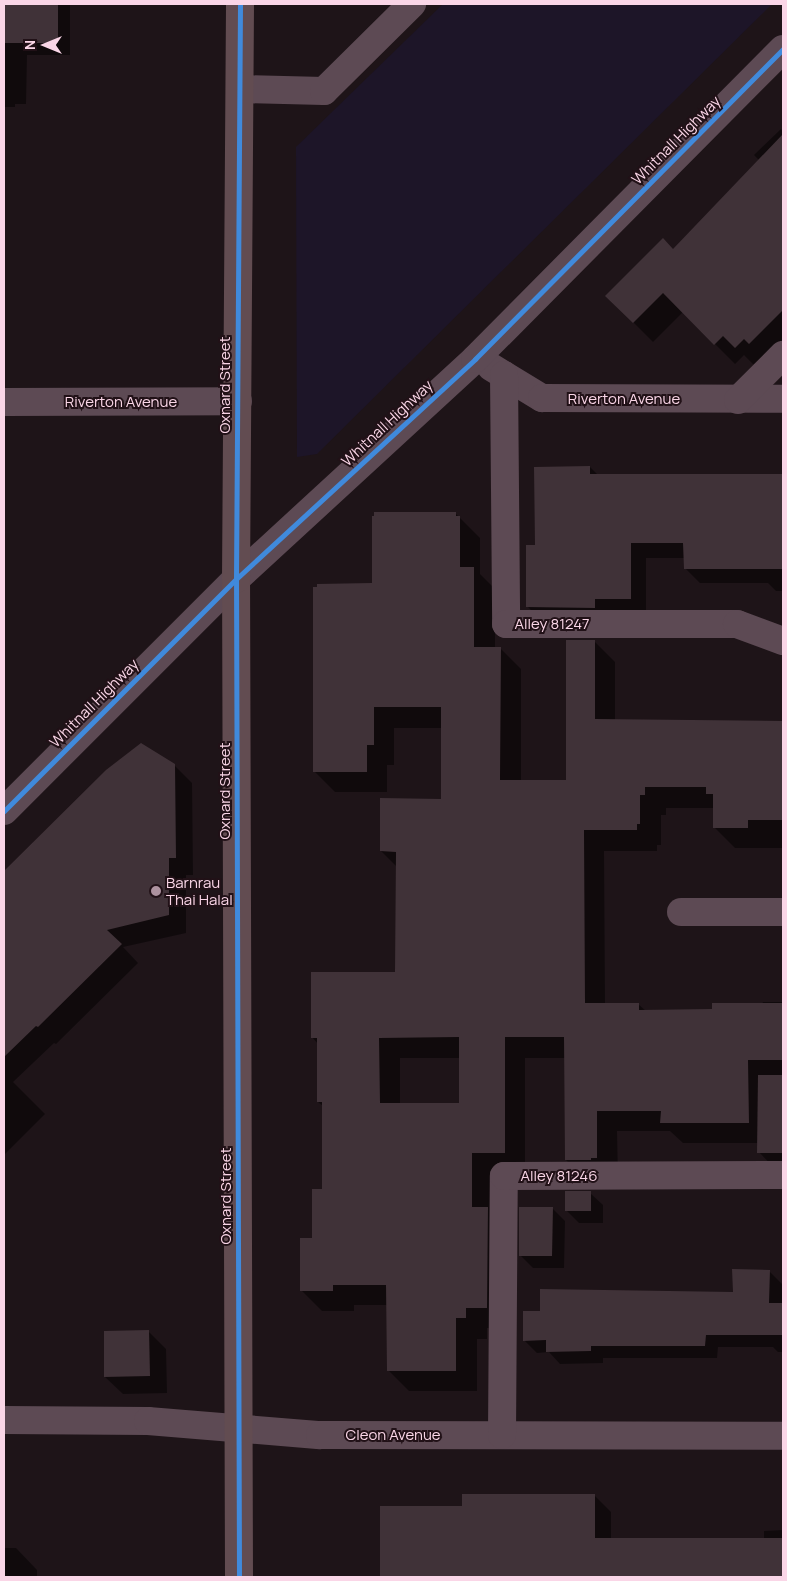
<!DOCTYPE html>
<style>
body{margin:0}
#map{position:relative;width:787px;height:1581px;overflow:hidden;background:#1e1418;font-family:Manrope,sans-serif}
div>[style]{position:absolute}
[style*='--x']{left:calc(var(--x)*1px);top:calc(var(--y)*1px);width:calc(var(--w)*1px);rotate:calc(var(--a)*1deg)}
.green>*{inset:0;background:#1d1528}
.shadow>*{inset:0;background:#0007}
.building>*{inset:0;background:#403238}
.minor>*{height:28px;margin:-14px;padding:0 14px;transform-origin:14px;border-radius:14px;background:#5d4a54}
.major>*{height:28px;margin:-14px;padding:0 14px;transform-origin:14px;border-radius:14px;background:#624c51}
.cycleway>*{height:5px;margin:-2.5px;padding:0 2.5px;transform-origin:2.5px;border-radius:2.5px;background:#408adc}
.dots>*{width:14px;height:14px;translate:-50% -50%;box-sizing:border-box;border:2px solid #211117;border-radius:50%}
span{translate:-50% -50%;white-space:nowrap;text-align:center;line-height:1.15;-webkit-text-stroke:4px #211117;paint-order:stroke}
.street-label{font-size:15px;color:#fad6e7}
.poi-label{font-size:15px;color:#fad6e7}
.left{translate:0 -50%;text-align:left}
.frame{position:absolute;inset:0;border:5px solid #fad6e7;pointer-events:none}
.north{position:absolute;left:20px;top:20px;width:50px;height:50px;-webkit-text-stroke:4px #211117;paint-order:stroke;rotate:270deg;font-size:14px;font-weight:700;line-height:20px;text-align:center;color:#fad6e7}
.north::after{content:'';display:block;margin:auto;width:18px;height:22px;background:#fad6e7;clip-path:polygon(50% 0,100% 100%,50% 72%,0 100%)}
</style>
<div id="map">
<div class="green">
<i style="clip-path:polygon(443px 4px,772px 4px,317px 454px,297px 457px,296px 147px)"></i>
</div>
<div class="shadow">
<i style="clip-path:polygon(4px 4px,70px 4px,70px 55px,27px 55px,26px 104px,15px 104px,15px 107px,4px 107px)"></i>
<i style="clip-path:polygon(781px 129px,783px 132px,783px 350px,756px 367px,744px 355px,735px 364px,683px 312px,653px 342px,607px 296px,673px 250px,759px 160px,754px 155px)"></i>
<i style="clip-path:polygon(590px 467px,598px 475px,783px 475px,783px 591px,776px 591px,768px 583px,700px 583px,685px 568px,685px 558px,646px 558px,646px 613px,543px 622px,528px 607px,536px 546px)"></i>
<i style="clip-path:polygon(evenodd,455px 513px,480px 538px,480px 574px,495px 589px,495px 648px,500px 648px,521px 669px,521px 781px,567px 781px,594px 641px,615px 662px,615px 721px,783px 722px,783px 848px,735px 848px,714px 827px,714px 808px,666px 808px,666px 815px,661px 815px,661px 845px,657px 845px,657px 851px,604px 851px,605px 1004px,638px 1004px,646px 1011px,713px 1010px,762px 1004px,763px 1002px,783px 1002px,783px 1173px,779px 1173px,759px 1152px,759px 1143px,683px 1143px,670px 1131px,617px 1131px,618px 1178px,587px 1181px,566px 1160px,565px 1058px,525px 1058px,525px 1173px,492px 1173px,508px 1328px,487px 1328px,487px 1339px,477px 1339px,477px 1391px,409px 1391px,388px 1370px,388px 1305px,354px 1305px,354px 1311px,322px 1311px,301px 1290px,323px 1191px,323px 1106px,318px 1102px,318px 1044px,312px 1037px,396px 973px,397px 867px,381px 851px,442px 800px,442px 728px,394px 728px,394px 765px,387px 765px,387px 792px,335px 792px,314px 771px,373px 585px,455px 513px,400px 1058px,460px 1058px,460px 1104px,400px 1105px,400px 1058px)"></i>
<i style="clip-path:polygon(174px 765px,192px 783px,193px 875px,186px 875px,186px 933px,123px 947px,138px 963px,56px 1044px,54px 1043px,13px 1082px,45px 1114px,4px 1155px,4px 873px,107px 771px)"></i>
<i style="clip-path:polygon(590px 1193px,603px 1205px,603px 1223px,579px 1223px,566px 1210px)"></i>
<i style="clip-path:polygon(552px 1208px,565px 1221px,564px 1268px,533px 1268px,520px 1255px)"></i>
<i style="clip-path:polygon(769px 1271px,782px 1284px,783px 1352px,778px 1352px,773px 1347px,718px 1347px,717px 1358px,603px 1358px,603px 1363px,560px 1364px,549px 1352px,537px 1353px,524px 1340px,541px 1312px,734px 1293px)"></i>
<i style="clip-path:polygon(149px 1332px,166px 1349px,167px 1393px,123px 1394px,105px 1377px)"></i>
<i style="clip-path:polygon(594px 1495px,611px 1512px,611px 1539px,764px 1539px,764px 1531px,783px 1530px,783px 1577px,381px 1577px,381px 1507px,463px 1507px)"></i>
<i style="clip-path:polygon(4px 1548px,16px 1548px,37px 1570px,37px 1577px,4px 1577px)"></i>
</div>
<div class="building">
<i style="clip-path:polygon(4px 4px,58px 4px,58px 43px,4px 43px)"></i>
<i style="clip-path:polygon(783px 134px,783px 310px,749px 344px,744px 339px,735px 348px,723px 336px,714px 345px,663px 293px,633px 323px,605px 296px,663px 238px,673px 249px)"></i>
<i style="clip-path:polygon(590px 466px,590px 474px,783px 474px,783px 569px,684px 569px,683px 543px,631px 543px,631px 599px,595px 599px,595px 608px,526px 607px,526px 545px,535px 545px,534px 467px)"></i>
<i style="clip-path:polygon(evenodd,374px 512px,456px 512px,456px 516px,460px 516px,460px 567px,474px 567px,474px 647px,501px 647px,500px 780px,566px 780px,566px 640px,595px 640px,595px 719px,783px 721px,783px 820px,748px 820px,748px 828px,713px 828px,713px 794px,706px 794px,706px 787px,645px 787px,645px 795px,640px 795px,640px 824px,637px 824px,637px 830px,584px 830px,585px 1003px,639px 1003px,639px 1010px,712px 1009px,712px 1003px,783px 1003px,783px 1060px,748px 1060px,749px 1123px,660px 1123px,661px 1111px,597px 1111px,597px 1158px,591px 1158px,591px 1160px,565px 1160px,564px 1037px,505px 1037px,505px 1153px,472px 1153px,472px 1207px,488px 1207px,487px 1308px,466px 1308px,466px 1318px,456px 1318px,456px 1371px,387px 1371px,386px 1285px,333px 1285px,333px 1291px,300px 1291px,300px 1238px,312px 1238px,312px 1189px,322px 1189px,322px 1102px,317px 1102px,317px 1038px,311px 1038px,311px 972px,395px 972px,396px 852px,380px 851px,380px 798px,441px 799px,441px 707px,374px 707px,374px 745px,367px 745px,367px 772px,313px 772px,313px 587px,317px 587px,317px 584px,372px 583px,372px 516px,374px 516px,374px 512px,459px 1037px,459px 1103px,380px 1103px,379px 1038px,459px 1037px)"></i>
<i style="clip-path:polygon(141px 743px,175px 764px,176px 858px,169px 858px,169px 915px,107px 930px,122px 944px,38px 1027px,36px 1026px,4px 1057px,4px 871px,106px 770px)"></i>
<i style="clip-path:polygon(758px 1075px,783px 1075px,783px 1153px,757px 1153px)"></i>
<i style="clip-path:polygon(565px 1191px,591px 1191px,591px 1211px,565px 1211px)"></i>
<i style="clip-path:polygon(519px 1207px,553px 1207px,552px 1256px,519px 1256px)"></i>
<i style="clip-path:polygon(732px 1269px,770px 1270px,769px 1303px,783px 1303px,783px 1335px,706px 1335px,705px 1346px,591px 1346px,591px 1351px,546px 1352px,546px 1340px,523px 1341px,523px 1311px,540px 1311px,540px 1289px,733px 1292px)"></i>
<i style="clip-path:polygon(149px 1330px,150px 1376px,104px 1377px,104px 1331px)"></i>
<i style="clip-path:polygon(462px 1494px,595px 1494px,595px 1538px,783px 1538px,783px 1577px,380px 1577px,380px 1506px,462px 1506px)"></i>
</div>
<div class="minor">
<i style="--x:240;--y:89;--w:84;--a:1.4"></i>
<i style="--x:324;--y:91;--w:124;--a:-44.7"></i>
<i style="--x:491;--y:367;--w:60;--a:31.3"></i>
<i style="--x:542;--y:398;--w:241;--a:0.2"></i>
<i style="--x:504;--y:375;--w:249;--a:89.5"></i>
<i style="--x:506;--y:624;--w:231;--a:0"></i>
<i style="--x:737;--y:624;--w:49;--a:20.3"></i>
<i style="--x:738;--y:400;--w:64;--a:-45"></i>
<i style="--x:4;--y:402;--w:234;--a:-0.2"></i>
<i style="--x:4;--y:811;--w:328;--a:-45"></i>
<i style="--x:236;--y:579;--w:325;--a:-42.6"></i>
<i style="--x:475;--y:359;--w:437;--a:-45.2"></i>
<i style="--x:681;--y:912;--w:102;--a:0"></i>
<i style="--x:4;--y:1420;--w:144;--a:0.4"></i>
<i style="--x:148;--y:1421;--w:173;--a:4.7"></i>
<i style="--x:320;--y:1435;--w:463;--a:0.1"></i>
<i style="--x:502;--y:1435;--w:259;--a:-89.6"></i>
<i style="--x:504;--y:1176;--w:279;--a:-0.2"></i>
</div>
<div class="major">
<i style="--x:239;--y:1577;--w:998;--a:-90.17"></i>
<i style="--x:236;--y:579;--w:575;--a:-89.6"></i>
</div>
<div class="cycleway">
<i style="--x:4;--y:811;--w:328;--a:-45"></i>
<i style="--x:236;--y:579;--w:325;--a:-42.6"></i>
<i style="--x:475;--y:359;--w:437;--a:-45.2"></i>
<i style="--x:239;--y:1577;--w:998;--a:-90.17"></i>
<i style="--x:236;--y:579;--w:575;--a:-89.6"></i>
</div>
<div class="dots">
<i style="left:156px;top:891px;background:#ad929f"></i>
</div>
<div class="street-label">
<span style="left:676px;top:140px;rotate:-45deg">Whitnall Highway</span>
<span style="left:225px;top:385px;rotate:-90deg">Oxnard Street</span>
<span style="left:624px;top:399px">Riverton Avenue</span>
<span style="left:121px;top:402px">Riverton Avenue</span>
<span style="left:387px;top:423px;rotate:-43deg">Whitnall Highway</span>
<span style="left:552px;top:624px">Alley 81247</span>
<span style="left:94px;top:703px;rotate:-45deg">Whitnall Highway</span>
<span style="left:225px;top:791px;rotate:-90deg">Oxnard Street</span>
<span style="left:559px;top:1176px">Alley 81246</span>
<span style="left:226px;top:1196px;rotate:-90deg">Oxnard Street</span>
<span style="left:393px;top:1435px">Cleon Avenue</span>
</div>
<div class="poi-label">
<span class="left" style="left:166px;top:891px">Barnrau<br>Thai Halal</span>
</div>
<div class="frame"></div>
<div class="north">N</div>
</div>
